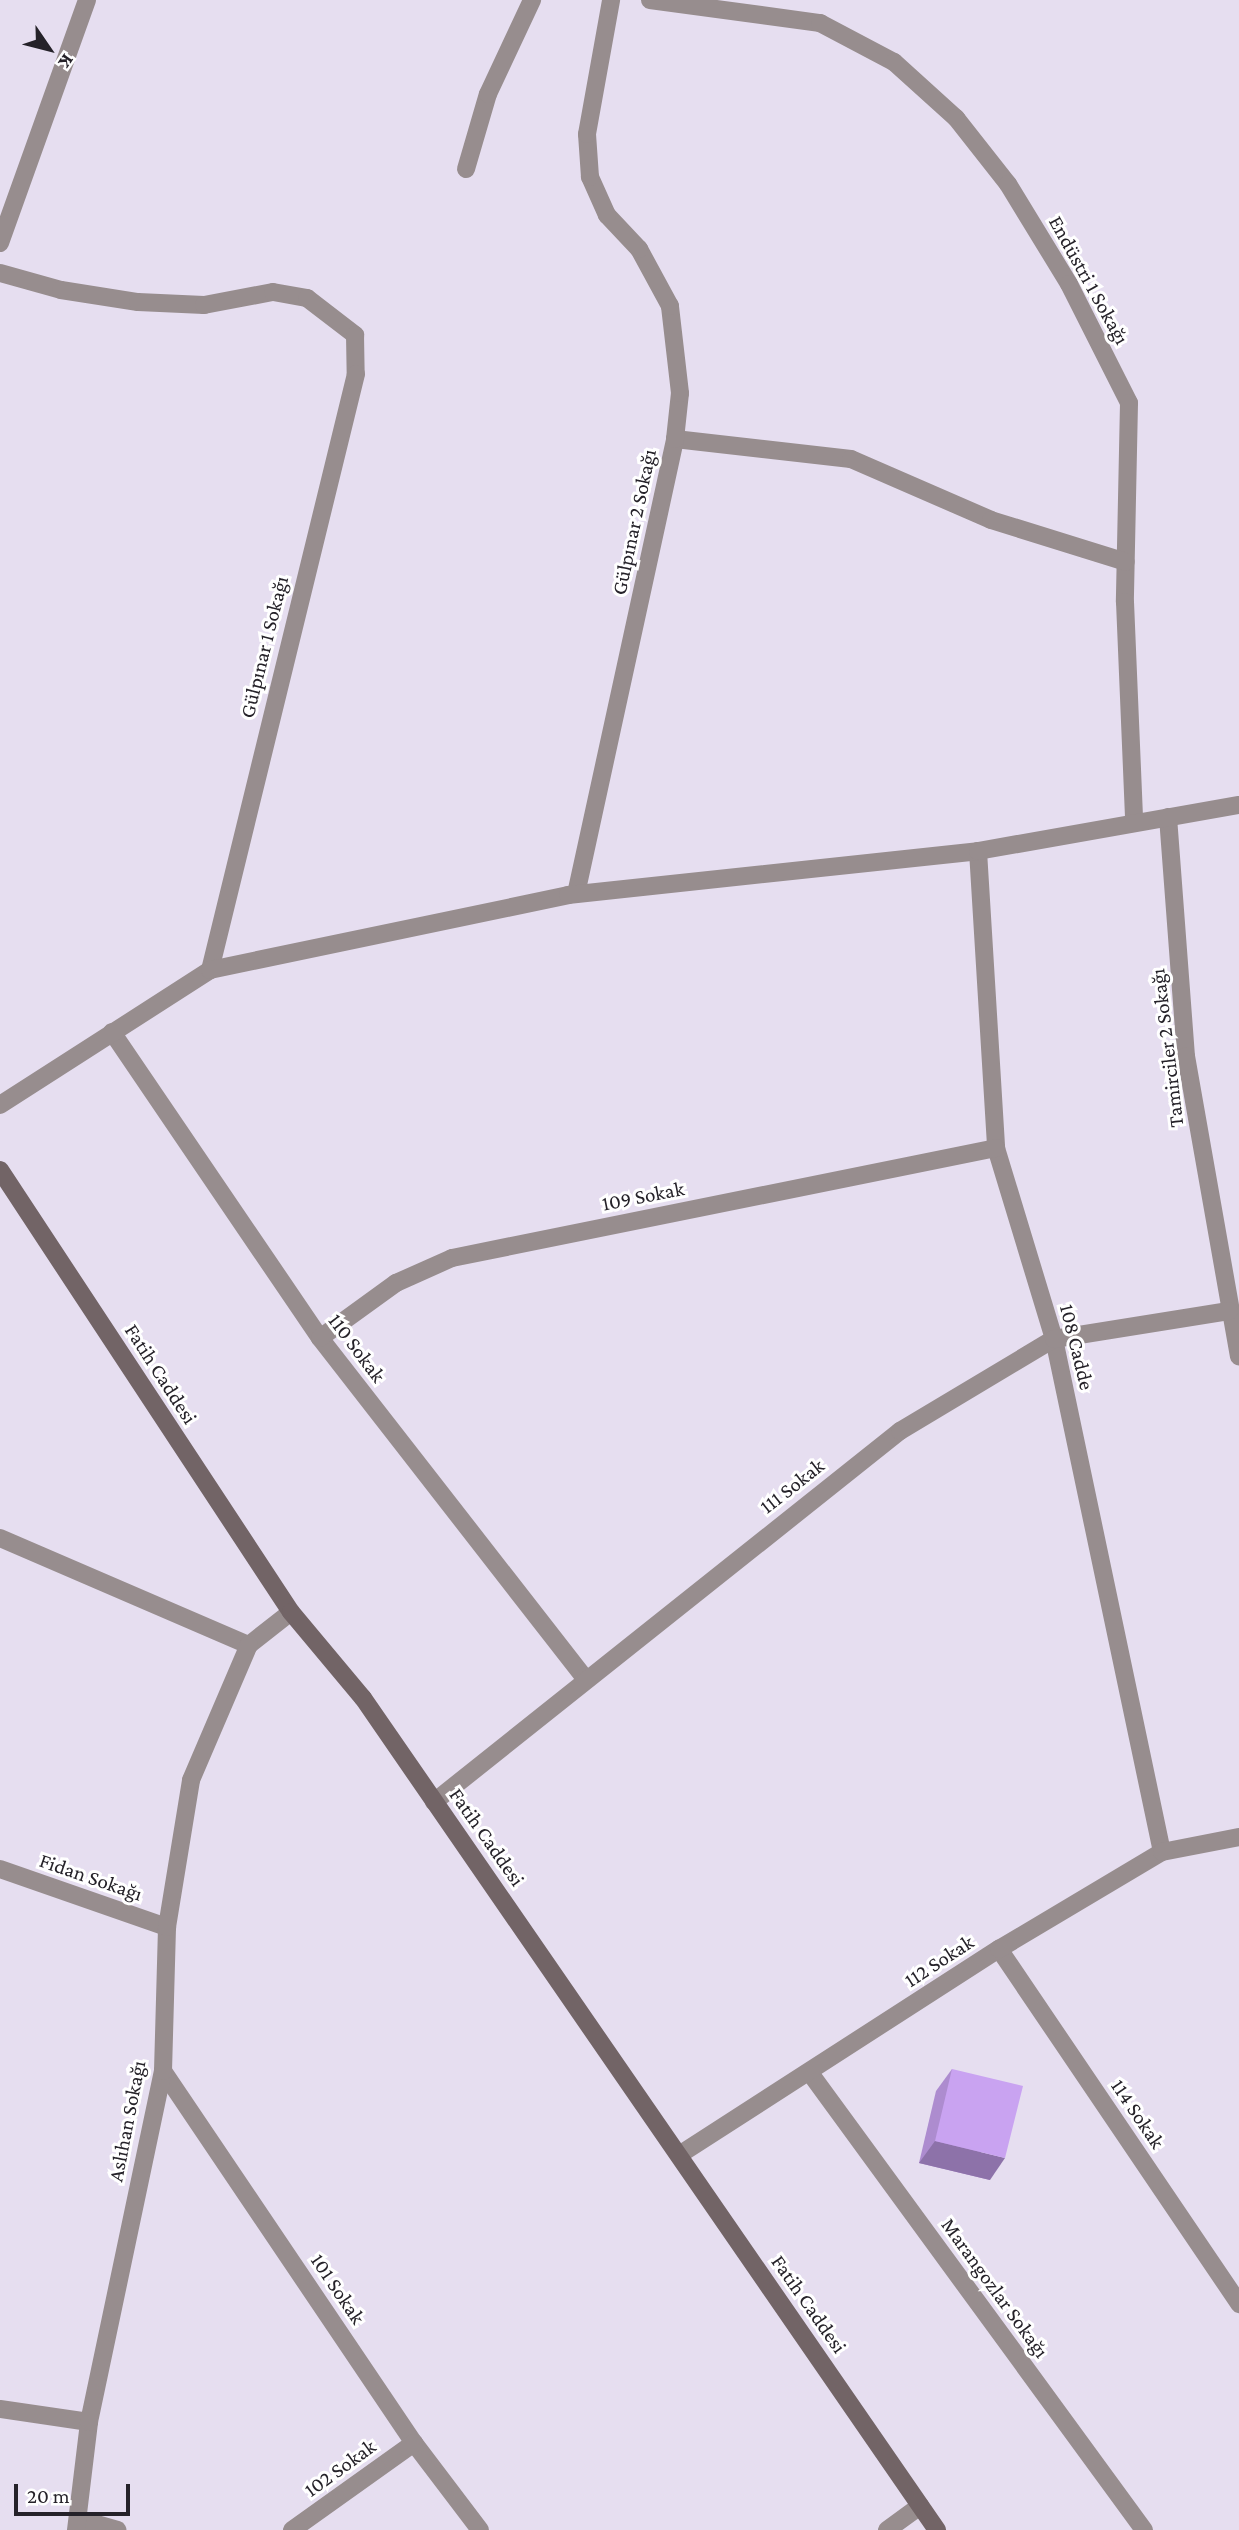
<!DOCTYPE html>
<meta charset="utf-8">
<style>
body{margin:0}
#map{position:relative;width:1239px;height:2530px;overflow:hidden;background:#e6def0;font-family:"Crimson Pro",serif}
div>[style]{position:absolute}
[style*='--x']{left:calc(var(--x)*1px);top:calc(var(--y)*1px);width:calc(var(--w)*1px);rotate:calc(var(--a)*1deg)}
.minor>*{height:18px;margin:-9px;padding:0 9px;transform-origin:9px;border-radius:9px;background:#978d8e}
.secondary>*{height:18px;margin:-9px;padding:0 9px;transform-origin:9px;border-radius:9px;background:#726466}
.wall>*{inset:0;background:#ad8ccf}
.shaded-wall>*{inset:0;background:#8d72a9}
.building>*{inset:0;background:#c9a3f1}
span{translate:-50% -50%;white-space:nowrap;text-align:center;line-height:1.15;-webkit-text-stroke:6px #fff;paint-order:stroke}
.street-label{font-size:21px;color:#252229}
.north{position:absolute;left:14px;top:14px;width:70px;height:70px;-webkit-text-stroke:5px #fff;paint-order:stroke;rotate:125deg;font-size:19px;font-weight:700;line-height:28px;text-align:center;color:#252229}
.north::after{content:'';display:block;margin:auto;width:24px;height:32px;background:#252229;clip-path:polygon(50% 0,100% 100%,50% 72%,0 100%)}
.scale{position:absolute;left:14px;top:2484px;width:116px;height:32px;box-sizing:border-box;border:4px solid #252229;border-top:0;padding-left:9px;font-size:21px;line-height:24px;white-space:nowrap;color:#252229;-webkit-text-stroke:5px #fff;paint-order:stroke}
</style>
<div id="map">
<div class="minor">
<i style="--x:650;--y:0;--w:172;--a:7.7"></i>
<i style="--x:820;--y:23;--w:84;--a:27.8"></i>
<i style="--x:894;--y:62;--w:84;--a:42.1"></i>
<i style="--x:956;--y:118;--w:84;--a:51.8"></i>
<i style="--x:1008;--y:184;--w:117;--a:58.6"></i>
<i style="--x:1069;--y:284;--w:133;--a:63.2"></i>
<i style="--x:1129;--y:403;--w:199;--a:91.2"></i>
<i style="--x:1125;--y:602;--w:219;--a:87.6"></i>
<i style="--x:466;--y:169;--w:78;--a:-73.7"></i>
<i style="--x:488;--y:94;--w:104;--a:-64.9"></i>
<i style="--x:0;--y:243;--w:258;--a:-70.3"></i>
<i style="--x:0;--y:273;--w:63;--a:15.6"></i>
<i style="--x:61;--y:290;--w:78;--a:8.9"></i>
<i style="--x:138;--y:302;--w:66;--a:2.6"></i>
<i style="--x:204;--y:305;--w:70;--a:-10.7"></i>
<i style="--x:273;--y:292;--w:35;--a:10"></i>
<i style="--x:307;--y:298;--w:61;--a:37.6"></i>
<i style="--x:355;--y:335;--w:39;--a:89"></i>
<i style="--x:356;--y:374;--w:614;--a:103.76"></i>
<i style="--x:675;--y:439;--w:177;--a:6.5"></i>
<i style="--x:851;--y:459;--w:153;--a:23.5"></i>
<i style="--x:991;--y:520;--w:141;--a:17.3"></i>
<i style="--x:1168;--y:817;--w:240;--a:85.7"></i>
<i style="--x:1186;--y:1056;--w:305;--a:80"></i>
<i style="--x:978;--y:851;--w:298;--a:86.5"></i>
<i style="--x:996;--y:1148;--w:200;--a:73.1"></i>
<i style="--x:1054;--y:1339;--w:524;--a:78.11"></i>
<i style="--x:576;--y:894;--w:466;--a:-77.7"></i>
<i style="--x:675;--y:439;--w:46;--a:-83.8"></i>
<i style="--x:680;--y:393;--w:88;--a:-96.6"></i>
<i style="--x:670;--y:306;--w:65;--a:-118.5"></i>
<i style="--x:639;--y:249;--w:47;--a:-133.3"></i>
<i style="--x:607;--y:215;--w:42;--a:-114.1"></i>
<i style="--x:590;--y:177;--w:43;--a:-94"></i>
<i style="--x:587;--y:134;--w:136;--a:-79.8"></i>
<i style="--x:112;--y:1032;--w:370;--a:55.8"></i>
<i style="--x:320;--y:1338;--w:431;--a:52.1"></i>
<i style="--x:0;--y:1105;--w:250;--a:-32.7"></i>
<i style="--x:210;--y:970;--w:366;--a:-11.8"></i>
<i style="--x:568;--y:895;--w:412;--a:-6.1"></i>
<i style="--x:978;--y:851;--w:265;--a:-10"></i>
<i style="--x:320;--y:1338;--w:94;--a:-35.9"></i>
<i style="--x:396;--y:1283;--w:61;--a:-24.1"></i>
<i style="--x:452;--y:1258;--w:555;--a:-11.43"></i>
<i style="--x:0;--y:1538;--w:271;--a:23.3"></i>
<i style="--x:249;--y:1645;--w:53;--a:-38.2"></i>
<i style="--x:434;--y:1802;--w:596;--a:-38.52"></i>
<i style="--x:900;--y:1431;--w:179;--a:-30.9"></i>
<i style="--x:1054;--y:1339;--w:177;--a:-9.1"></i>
<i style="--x:0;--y:1869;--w:177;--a:19.2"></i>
<i style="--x:999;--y:1949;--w:429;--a:55.9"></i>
<i style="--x:163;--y:2071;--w:449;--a:56"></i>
<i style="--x:414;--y:2443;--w:109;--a:52.8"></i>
<i style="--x:810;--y:2073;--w:566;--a:53.84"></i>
<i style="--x:679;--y:2155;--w:381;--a:-32.8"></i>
<i style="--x:999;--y:1949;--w:190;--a:-30.8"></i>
<i style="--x:1162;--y:1852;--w:78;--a:-11"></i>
<i style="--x:0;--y:2409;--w:90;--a:8.3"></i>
<i style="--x:79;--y:2519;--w:40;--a:16"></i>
<i style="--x:76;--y:2530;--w:109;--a:-83.1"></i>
<i style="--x:89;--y:2422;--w:359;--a:-78.1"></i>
<i style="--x:163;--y:2071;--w:144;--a:-88.4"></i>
<i style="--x:167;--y:1927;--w:149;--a:-80.7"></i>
<i style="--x:191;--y:1780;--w:147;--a:-66.8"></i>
<i style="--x:292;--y:2530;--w:150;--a:-35.5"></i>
<i style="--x:887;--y:2530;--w:41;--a:-36"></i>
</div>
<div class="secondary">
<i style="--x:0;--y:1170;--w:529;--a:56.64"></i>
<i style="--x:291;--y:1612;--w:112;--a:50.1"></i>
<i style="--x:363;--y:1698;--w:1011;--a:55.4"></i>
</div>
<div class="wall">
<i style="clip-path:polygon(952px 2069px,990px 2180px,919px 2163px,936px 2091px)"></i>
</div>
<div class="shaded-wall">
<i style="clip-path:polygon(935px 2141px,1005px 2158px,990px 2180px,919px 2163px)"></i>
</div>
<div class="building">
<i style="clip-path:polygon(952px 2069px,1023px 2086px,1005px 2158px,935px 2141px)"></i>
</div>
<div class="street-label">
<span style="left:1089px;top:280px;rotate:61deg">Endüstri 1 Sokağı</span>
<span style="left:634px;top:522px;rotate:-78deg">Gülpınar 2 Sokağı</span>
<span style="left:264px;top:647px;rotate:-76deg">Gülpınar 1 Sokağı</span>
<span style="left:1167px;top:1048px;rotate:-97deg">Tamirciler 2 Sokağı</span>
<span style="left:643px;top:1196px;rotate:-11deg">109 Sokak</span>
<span style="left:1077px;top:1347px;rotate:76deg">108 Cadde</span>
<span style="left:357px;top:1348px;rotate:53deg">110 Sokak</span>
<span style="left:161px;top:1374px;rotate:57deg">Fatih Caddesi</span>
<span style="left:792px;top:1486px;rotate:-38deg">111 Sokak</span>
<span style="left:487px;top:1837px;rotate:55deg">Fatih Caddesi</span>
<span style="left:91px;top:1877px;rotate:19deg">Fidan Sokağı</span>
<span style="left:939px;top:1961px;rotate:-33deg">112 Sokak</span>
<span style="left:1138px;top:2114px;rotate:56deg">114 Sokak</span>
<span style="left:127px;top:2121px;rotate:-79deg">Aslıhan Sokağı</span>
<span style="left:995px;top:2288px;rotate:54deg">Marangozlar Sokağı</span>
<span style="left:338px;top:2289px;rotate:56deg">101 Sokak</span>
<span style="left:809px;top:2304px;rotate:55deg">Fatih Caddesi</span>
<span style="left:340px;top:2468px;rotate:-36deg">102 Sokak</span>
</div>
<div class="north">K</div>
<div class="scale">20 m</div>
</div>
